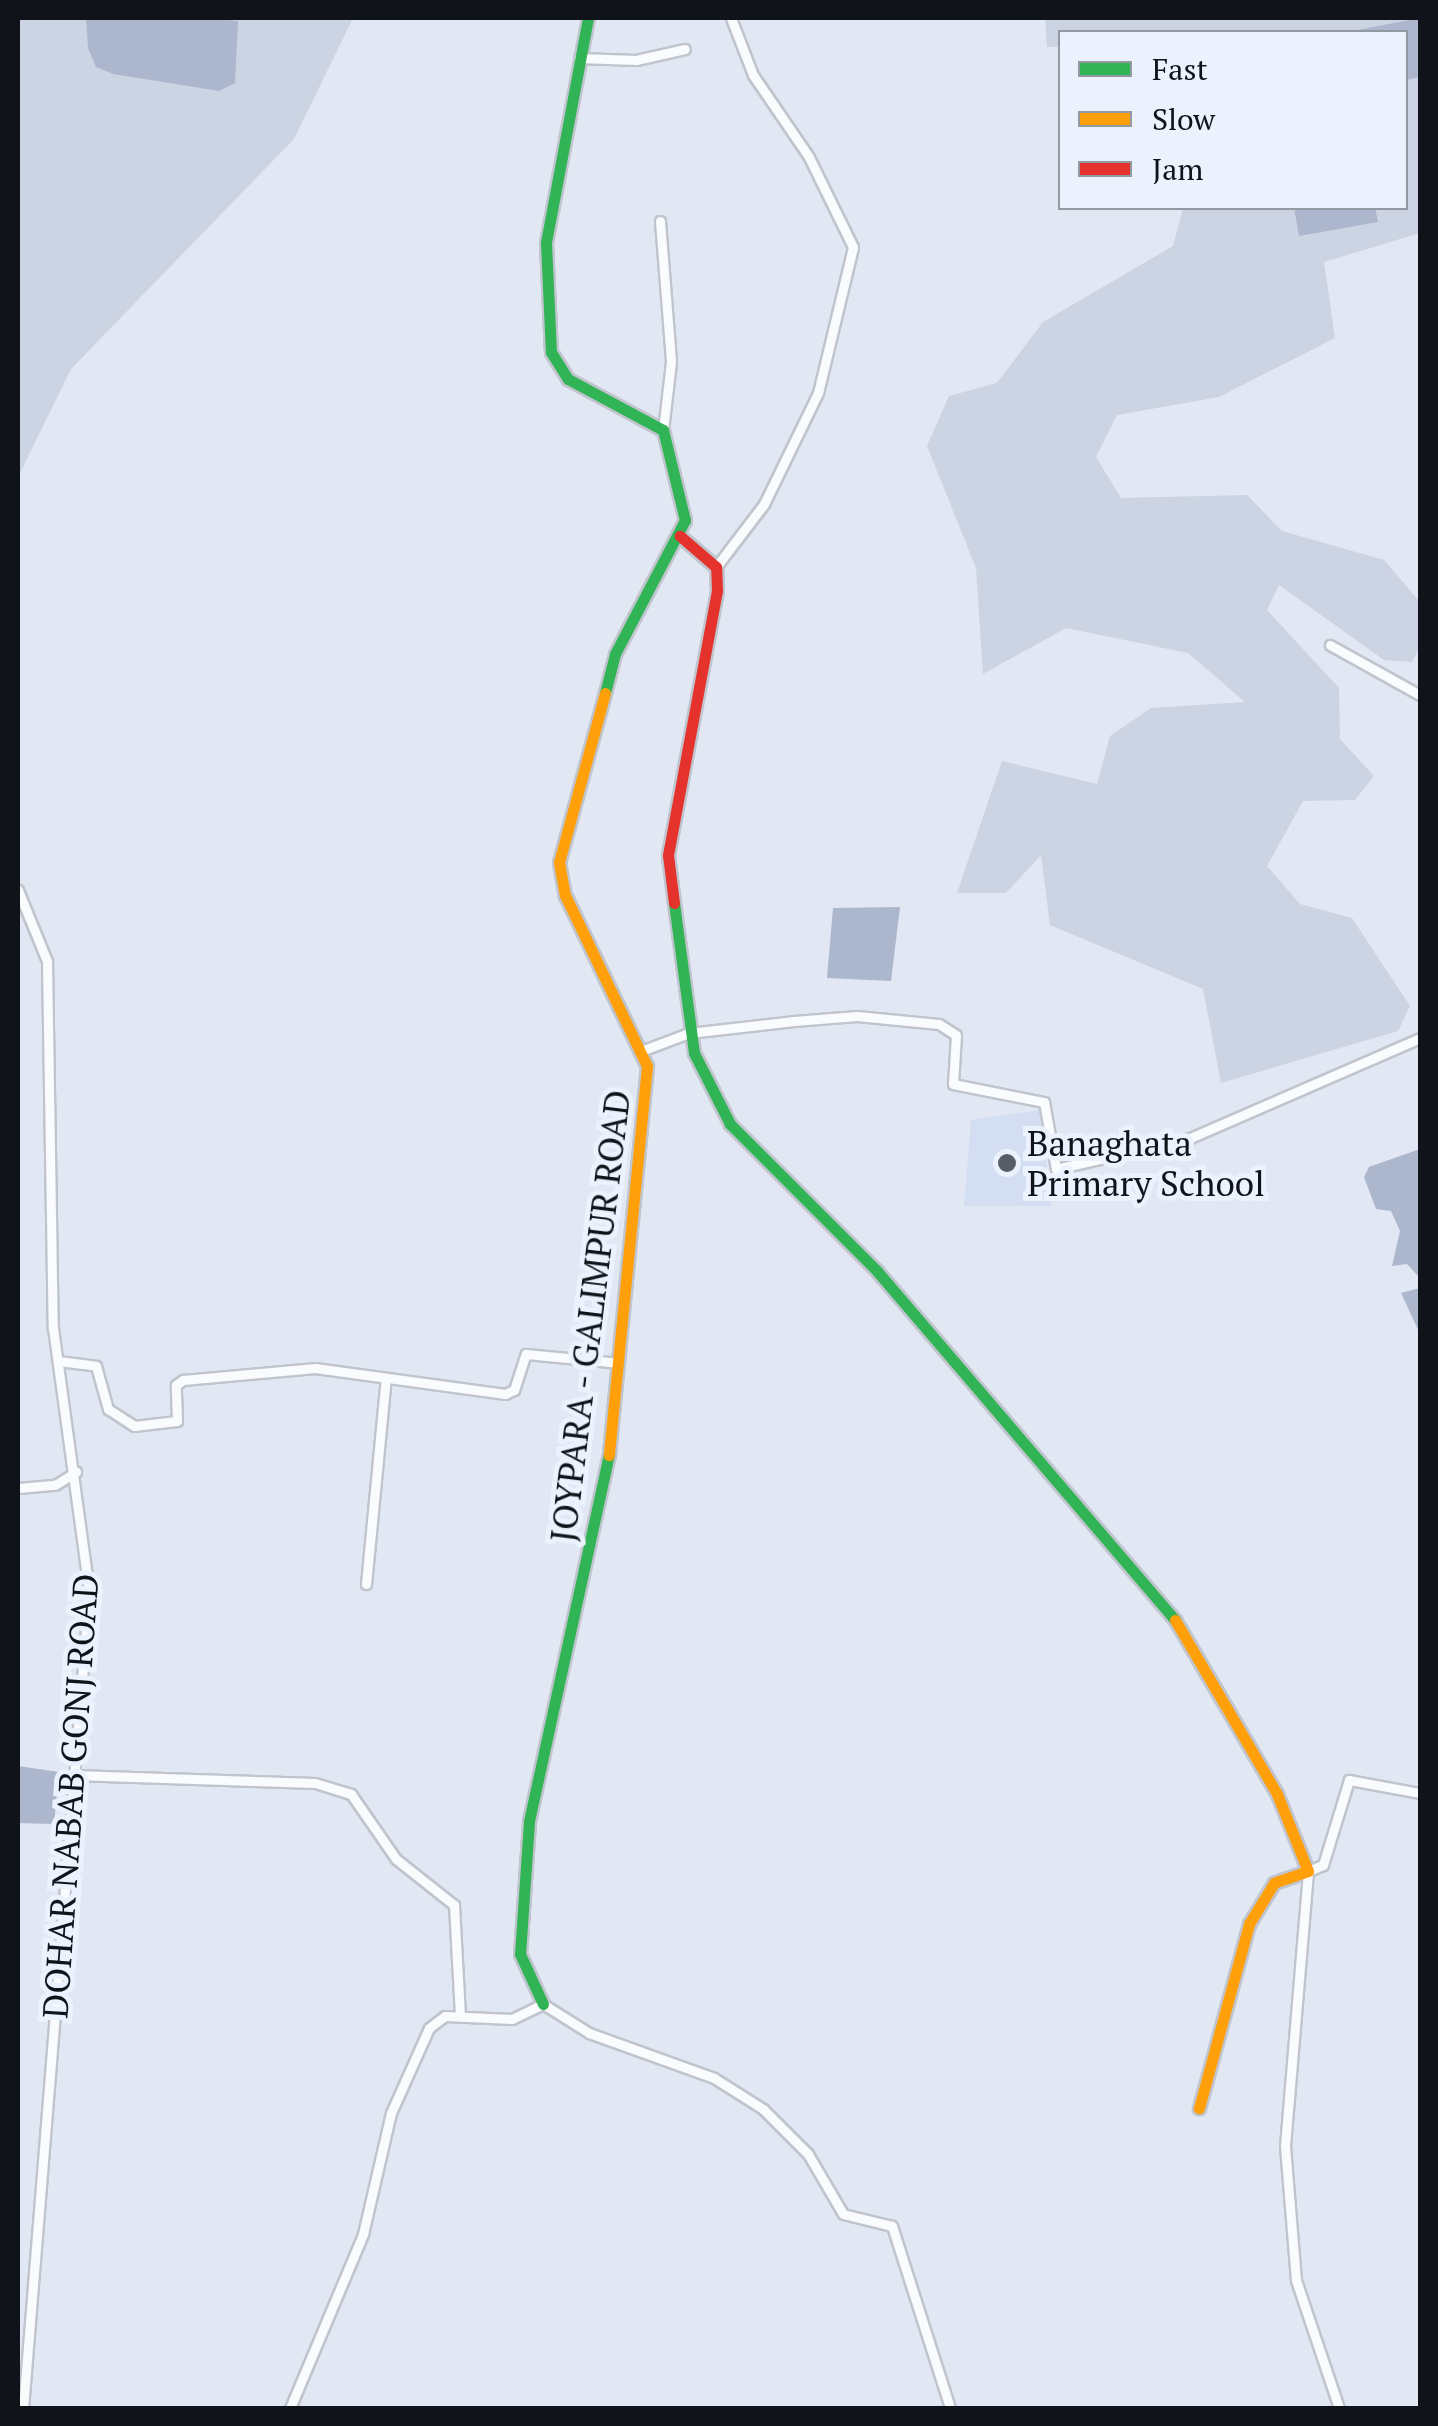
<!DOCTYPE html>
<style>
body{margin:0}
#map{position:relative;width:1438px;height:2426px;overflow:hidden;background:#e1e7f3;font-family:"PT Serif",serif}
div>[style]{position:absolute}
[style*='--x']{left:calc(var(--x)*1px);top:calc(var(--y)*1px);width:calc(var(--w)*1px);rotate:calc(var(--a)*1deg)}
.built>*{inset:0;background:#d3def2}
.green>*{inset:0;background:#ccd4e4}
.water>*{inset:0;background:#acb7cd}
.roads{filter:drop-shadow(2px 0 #c0c4cd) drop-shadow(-2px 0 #c0c4cd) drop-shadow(0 2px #c0c4cd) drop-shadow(0 -2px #c0c4cd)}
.street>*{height:9px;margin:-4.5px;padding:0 4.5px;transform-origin:4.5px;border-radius:4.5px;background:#fafbfd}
.fast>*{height:11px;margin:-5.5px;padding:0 5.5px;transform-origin:5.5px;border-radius:5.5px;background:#30b455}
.slow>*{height:11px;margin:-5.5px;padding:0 5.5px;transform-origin:5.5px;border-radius:5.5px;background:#ff9f0a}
.jam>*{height:11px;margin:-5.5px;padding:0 5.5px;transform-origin:5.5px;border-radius:5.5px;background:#e5322d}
.dots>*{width:28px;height:28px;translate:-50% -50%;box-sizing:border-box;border:5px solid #ebf2fe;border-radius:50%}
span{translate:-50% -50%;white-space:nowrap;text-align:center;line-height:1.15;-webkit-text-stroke:10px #ebf2fe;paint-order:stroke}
.poi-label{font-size:35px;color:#10131a}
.left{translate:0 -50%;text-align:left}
.street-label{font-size:35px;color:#10131a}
.frame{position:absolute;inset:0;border:20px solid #10131a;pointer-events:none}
.legend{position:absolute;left:1058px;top:30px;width:350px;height:180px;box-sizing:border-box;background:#ebf2fe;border:2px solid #9399a3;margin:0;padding:12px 18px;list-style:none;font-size:30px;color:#10131a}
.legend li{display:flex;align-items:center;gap:20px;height:50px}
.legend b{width:50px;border:2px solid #9399a3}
</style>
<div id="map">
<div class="built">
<i style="clip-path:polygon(1040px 1110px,1051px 1206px,964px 1206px,971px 1120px)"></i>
</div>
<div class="green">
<i style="clip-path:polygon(18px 18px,353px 18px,294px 139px,71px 369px,18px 477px)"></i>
<i style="clip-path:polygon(1045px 18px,1420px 18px,1420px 233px,1324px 262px,1335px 338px,1219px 397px,1117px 415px,1096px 457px,1121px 498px,1247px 495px,1282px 531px,1384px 560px,1420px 602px,1420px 647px,1412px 662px,1384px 660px,1279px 585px,1267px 610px,1339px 688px,1340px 739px,1374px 776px,1355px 800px,1303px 801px,1267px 866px,1300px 904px,1352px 918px,1410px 1006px,1398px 1031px,1221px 1083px,1203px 989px,1050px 925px,1041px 855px,1006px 893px,957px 893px,1002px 761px,1097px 784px,1110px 736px,1151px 708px,1245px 702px,1188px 653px,1066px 628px,983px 674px,976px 568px,927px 446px,949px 396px,997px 383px,1043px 322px,1173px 246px,1183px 208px,1406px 208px,1406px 32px,1060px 32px,1060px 47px,1047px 47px)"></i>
</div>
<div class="water">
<i style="clip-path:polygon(205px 18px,238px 21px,235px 83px,219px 91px,113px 74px,96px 67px,88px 48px,86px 18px)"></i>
<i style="clip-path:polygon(1420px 18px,1420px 77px,1406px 80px,1406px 32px,1347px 32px)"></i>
<i style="clip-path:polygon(1294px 208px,1375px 208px,1378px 222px,1299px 236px)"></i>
<i style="clip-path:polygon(900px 907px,891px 981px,827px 978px,833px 908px)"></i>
<i style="clip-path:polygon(1420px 1149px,1420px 1334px,1401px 1293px,1420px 1288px,1418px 1276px,1407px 1264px,1392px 1266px,1400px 1231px,1391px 1211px,1376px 1209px,1364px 1177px,1369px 1167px)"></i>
<i style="clip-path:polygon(18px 1766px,59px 1772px,54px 1824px,18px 1823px)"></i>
</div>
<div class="roads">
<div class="street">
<i style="--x:579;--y:58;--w:57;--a:2"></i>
<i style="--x:636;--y:60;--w:50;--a:-12.7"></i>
<i style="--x:660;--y:221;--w:141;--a:85.5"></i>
<i style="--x:671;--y:362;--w:68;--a:96.7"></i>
<i style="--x:716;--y:567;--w:79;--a:-52.7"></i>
<i style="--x:764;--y:504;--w:123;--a:-64.1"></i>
<i style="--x:818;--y:393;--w:150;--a:-76.5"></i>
<i style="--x:853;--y:247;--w:100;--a:-116.1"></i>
<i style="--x:809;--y:157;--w:99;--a:-124.3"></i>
<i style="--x:753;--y:75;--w:61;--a:-111.1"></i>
<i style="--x:1330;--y:645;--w:103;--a:29.1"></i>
<i style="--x:18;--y:890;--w:77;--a:67.8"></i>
<i style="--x:47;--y:961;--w:367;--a:89.1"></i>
<i style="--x:53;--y:1328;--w:266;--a:82.2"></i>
<i style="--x:89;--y:1592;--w:819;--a:94.62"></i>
<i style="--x:641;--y:1051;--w:51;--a:-20.6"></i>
<i style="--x:689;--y:1033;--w:106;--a:-6.5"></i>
<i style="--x:794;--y:1021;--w:63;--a:-4.5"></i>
<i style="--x:857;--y:1016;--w:82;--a:5.6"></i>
<i style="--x:939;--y:1024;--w:20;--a:33"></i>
<i style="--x:956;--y:1035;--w:49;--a:93.5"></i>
<i style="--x:953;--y:1084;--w:93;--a:11.2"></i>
<i style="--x:1044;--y:1102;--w:68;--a:79.8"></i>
<i style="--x:1056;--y:1169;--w:138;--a:-13"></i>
<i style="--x:1190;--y:1138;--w:251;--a:-23.5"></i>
<i style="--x:58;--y:1361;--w:38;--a:7"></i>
<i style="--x:96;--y:1366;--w:45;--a:74.4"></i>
<i style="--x:108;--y:1409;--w:31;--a:33"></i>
<i style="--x:134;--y:1426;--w:43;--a:-6.6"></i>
<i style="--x:177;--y:1421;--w:36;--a:-92"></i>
<i style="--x:176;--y:1385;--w:9;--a:-36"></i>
<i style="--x:183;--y:1380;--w:133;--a:-5.2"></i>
<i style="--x:315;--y:1368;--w:192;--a:7.8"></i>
<i style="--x:505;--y:1394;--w:10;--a:-24"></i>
<i style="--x:514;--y:1390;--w:38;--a:-72"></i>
<i style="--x:526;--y:1354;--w:93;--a:5.5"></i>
<i style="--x:18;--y:1488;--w:37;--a:-5"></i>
<i style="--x:55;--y:1485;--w:25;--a:-32"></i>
<i style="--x:366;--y:1584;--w:207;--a:-84.5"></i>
<i style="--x:74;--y:1775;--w:241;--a:1.9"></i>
<i style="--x:315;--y:1783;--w:38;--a:17"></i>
<i style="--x:351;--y:1794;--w:79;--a:55.3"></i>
<i style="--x:396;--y:1859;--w:74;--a:38.4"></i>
<i style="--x:454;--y:1905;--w:112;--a:86.9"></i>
<i style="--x:290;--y:2408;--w:189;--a:-67.2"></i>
<i style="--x:363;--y:2234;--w:124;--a:-77"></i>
<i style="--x:391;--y:2113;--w:93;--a:-65.9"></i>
<i style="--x:429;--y:2028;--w:20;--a:-37"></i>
<i style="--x:445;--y:2016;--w:67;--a:2.6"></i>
<i style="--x:512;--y:2019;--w:34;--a:-26"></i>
<i style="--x:543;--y:2004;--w:54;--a:32.2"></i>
<i style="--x:589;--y:2033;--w:133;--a:19.8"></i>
<i style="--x:714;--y:2078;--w:58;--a:32.3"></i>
<i style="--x:763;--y:2109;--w:64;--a:45"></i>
<i style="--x:808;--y:2154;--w:69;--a:59.7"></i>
<i style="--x:843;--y:2214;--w:50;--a:13.8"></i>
<i style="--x:892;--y:2226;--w:191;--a:72.3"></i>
<i style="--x:1339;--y:2408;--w:135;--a:-108.6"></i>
<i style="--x:1296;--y:2280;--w:134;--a:-94.7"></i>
<i style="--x:1285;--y:2146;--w:276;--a:-85.2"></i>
<i style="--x:1308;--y:1871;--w:16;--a:-22"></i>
<i style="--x:1323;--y:1865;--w:89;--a:-73"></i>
<i style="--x:1349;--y:1780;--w:72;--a:10.4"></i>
</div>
<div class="fast">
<i style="--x:588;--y:18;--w:229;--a:100.6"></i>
<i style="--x:546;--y:243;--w:109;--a:87.4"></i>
<i style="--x:551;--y:352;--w:32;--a:58"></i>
<i style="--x:568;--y:379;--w:108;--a:28.2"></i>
<i style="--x:663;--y:430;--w:93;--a:76.3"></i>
<i style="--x:685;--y:520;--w:151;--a:117.6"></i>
<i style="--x:615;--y:654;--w:40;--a:104.4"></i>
<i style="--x:674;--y:903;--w:151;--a:82.4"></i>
<i style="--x:694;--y:1053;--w:80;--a:63.1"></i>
<i style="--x:730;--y:1124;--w:208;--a:45"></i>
<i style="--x:877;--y:1271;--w:459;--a:49.5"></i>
<i style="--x:543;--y:2004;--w:55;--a:-114.7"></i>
<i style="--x:520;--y:1954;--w:133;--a:-86.1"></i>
<i style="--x:529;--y:1821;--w:375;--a:-77.7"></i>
</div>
<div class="slow">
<i style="--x:605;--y:693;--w:175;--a:105.2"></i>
<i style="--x:559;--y:862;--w:34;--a:80"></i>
<i style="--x:565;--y:895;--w:190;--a:64.4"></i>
<i style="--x:647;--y:1066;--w:391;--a:95.6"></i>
<i style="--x:1175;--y:1620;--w:202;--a:59.6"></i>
<i style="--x:1277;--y:1794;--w:83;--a:68.1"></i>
<i style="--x:1308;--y:1871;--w:36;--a:161"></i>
<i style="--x:1274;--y:1883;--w:48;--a:121.4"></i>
<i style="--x:1249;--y:1924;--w:191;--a:105.2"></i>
</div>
<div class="jam">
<i style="--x:674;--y:903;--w:48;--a:-97.1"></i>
<i style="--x:668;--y:855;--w:269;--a:-79.5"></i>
<i style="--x:717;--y:591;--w:24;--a:-92"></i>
<i style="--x:716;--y:567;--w:48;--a:-139.3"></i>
</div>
</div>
<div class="dots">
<i style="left:1007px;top:1163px;background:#595d66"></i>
</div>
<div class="poi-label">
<span class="left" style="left:1027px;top:1163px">Banaghata<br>Primary School</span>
</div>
<div class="street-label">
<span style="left:590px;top:1316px;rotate:-83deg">JOYPARA - GALIMPUR ROAD</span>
<span style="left:70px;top:1796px;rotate:-86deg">DOHAR NABAB GONJ ROAD</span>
</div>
<div class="frame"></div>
<ul class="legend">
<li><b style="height:12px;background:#30b455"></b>Fast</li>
<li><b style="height:12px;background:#ff9f0a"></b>Slow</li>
<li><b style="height:12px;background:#e5322d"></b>Jam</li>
</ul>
</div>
